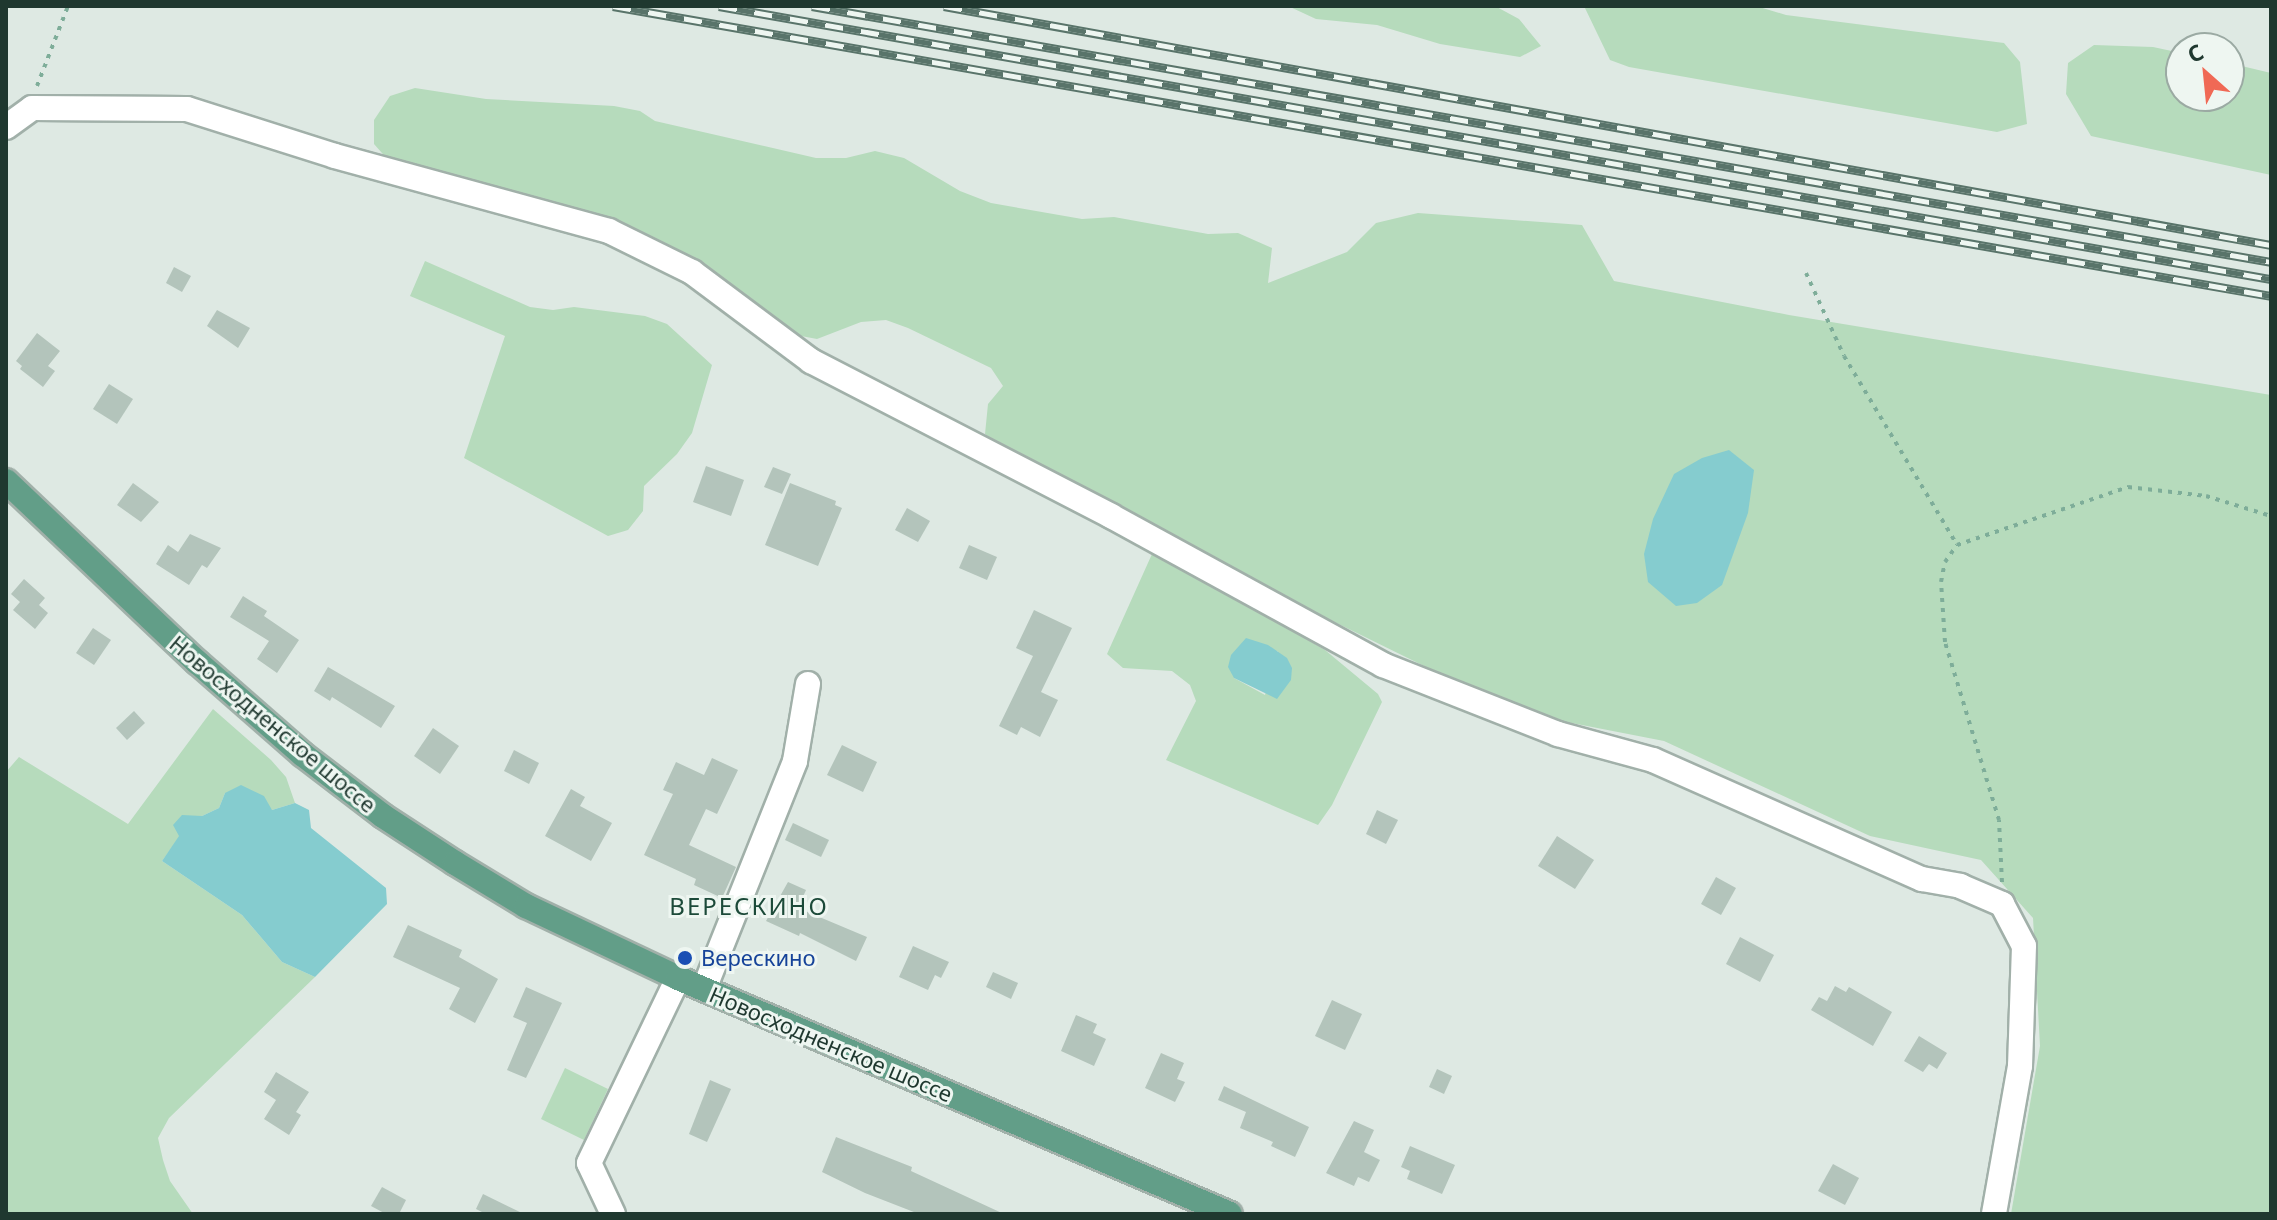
<!DOCTYPE html>
<meta charset="utf-8">
<style>
body{margin:0}
#map{position:relative;width:2277px;height:1220px;overflow:hidden;background:#dee9e3;font-family:"Noto Sans",sans-serif}
div>[style]{position:absolute}
[style*='--x']{left:calc(var(--x)*1px);top:calc(var(--y)*1px);width:calc(var(--w)*1px);rotate:calc(var(--a)*1deg)}
.green>*{inset:0;background:#b6dbbc}
.water>*{inset:0;background:#85cccf}
.building>*{inset:0;background:#b3c4bb}
.path>*{height:4px;margin-top:-2px;transform-origin:0;background:repeating-linear-gradient(90deg,#7ead99 0 4px,transparent 0 10px)}
.roads{filter:drop-shadow(2px 0 #a1b0a9) drop-shadow(-2px 0 #a1b0a9) drop-shadow(0 2px #a1b0a9) drop-shadow(0 -2px #a1b0a9)}
.minor>*{height:24px;margin:-12px;padding:0 12px;transform-origin:12px;border-radius:12px;background:#fff}
.major>*{height:24px;margin:-12px;padding:0 12px;transform-origin:12px;border-radius:12px;background:#629e88}
.rail>*{height:9px;margin-top:-4.5px;transform-origin:0;background:repeating-linear-gradient(90deg,#eef6f1 0 18px,#59746a 0 36px);box-sizing:border-box;border-block:2px solid #59746a}
.dots>*{width:22px;height:22px;translate:-50% -50%;box-sizing:border-box;border:4px solid #eef6f1;border-radius:50%}
span{translate:-50% -50%;white-space:nowrap;text-align:center;line-height:1.15;-webkit-text-stroke:6px #eef6f1;paint-order:stroke}
.street-label{font-size:22px;color:#1f382f}
.transit-label{font-size:22px;color:#164399}
.left{translate:0 -50%;text-align:left}
.neighbourhood-label{font-size:24px;color:#1c4a39;letter-spacing:2px}
.frame{position:absolute;inset:0;border:8px solid #1f382f;pointer-events:none}
.north{position:absolute;left:2165px;top:32px;width:80px;height:80px;box-sizing:border-box;background:#eef6f1;border:2px solid #9baaa3;border-radius:50%;rotate:333deg;font-size:22px;font-weight:700;line-height:32px;text-align:center;color:#1f382f}
.north::after{content:'';display:block;margin:auto;width:28px;height:36px;background:#f06955;clip-path:polygon(50% 0,100% 100%,50% 72%,0 100%)}
</style>
<div id="map">
<div class="green">
<i style="clip-path:polygon(1288px 6px,1495px 6px,1519px 19px,1541px 46px,1520px 57px,1440px 44px,1377px 25px,1316px 19px)"></i>
<i style="clip-path:polygon(1584px 6px,1756px 6px,1786px 15px,2004px 43px,2020px 62px,2027px 124px,1997px 132px,1629px 67px,1610px 60px)"></i>
<i style="clip-path:polygon(2094px 45px,2153px 47px,2181px 53px,2181px 96px,2229px 96px,2229px 63px,2271px 73px,2271px 175px,2091px 136px,2066px 94px,2068px 63px)"></i>
<i style="clip-path:polygon(415px 88px,486px 99px,614px 106px,640px 111px,655px 121px,816px 158px,846px 158px,875px 151px,904px 158px,960px 191px,991px 203px,1082px 219px,1114px 217px,1208px 234px,1238px 233px,1272px 248px,1268px 283px,1347px 252px,1376px 223px,1418px 213px,1582px 225px,1614px 281px,1789px 315px,2271px 395px,2271px 1214px,2011px 1214px,2040px 1046px,2033px 918px,1981px 860px,1870px 836px,1664px 741px,1546px 718px,1483px 695px,1239px 575px,1006px 450px,985px 434px,988px 404px,1003px 386px,991px 368px,908px 328px,886px 320px,861px 322px,817px 339px,796px 335px,722px 282px,389px 161px,374px 144px,374px 120px,390px 96px)"></i>
<i style="clip-path:polygon(425px 261px,530px 307px,553px 310px,574px 307px,645px 316px,667px 324px,712px 365px,692px 433px,677px 454px,644px 486px,643px 511px,628px 530px,608px 536px,464px 458px,505px 336px,410px 296px)"></i>
<i style="clip-path:polygon(evenodd,1152px 554px,1237px 598px,1325px 650px,1378px 694px,1382px 702px,1332px 805px,1318px 825px,1166px 760px,1196px 701px,1190px 685px,1172px 671px,1123px 668px,1107px 654px,1152px 554px,1278px 651px,1265px 695px,1234px 678px,1278px 651px)"></i>
<i style="clip-path:polygon(213px 709px,271px 760px,286px 777px,295px 803px,272px 810px,225px 793px,219px 808px,202px 816px,180px 836px,162px 861px,242px 915px,282px 962px,315px 977px,169px 1118px,158px 1138px,163px 1160px,170px 1181px,193px 1214px,6px 1214px,6px 772px,19px 757px,128px 824px)"></i>
<i style="clip-path:polygon(565px 1068px,608px 1089px,584px 1140px,541px 1119px)"></i>
</div>
<div class="water">
<i style="clip-path:polygon(1729px 450px,1754px 470px,1748px 513px,1722px 585px,1697px 603px,1676px 606px,1648px 582px,1644px 554px,1653px 519px,1674px 474px,1702px 458px)"></i>
<i style="clip-path:polygon(1246px 638px,1268px 645px,1287px 658px,1292px 668px,1291px 680px,1277px 699px,1234px 678px,1228px 667px,1231px 655px)"></i>
<i style="clip-path:polygon(241px 785px,264px 796px,272px 810px,295px 803px,309px 810px,311px 828px,386px 888px,387px 904px,315px 977px,282px 962px,242px 915px,162px 861px,179px 836px,173px 825px,182px 815px,202px 816px,219px 808px,225px 793px)"></i>
</div>
<div class="building">
<i style="clip-path:polygon(174px 267px,191px 276px,182px 292px,166px 283px)"></i>
<i style="clip-path:polygon(217px 310px,250px 328px,238px 348px,207px 326px)"></i>
<i style="clip-path:polygon(37px 333px,60px 351px,48px 366px,55px 371px,43px 387px,20px 369px,22px 366px,16px 361px)"></i>
<i style="clip-path:polygon(109px 384px,133px 399px,117px 424px,93px 409px)"></i>
<i style="clip-path:polygon(706px 466px,744px 480px,731px 516px,693px 502px)"></i>
<i style="clip-path:polygon(773px 467px,791px 474px,782px 494px,764px 487px)"></i>
<i style="clip-path:polygon(133px 483px,159px 502px,141px 522px,117px 505px)"></i>
<i style="clip-path:polygon(790px 483px,836px 501px,835px 505px,842px 508px,818px 566px,765px 545px)"></i>
<i style="clip-path:polygon(907px 508px,930px 521px,918px 542px,895px 530px)"></i>
<i style="clip-path:polygon(190px 534px,221px 548px,207px 568px,202px 565px,189px 585px,156px 564px,168px 545px,178px 552px)"></i>
<i style="clip-path:polygon(969px 545px,997px 557px,987px 580px,959px 568px)"></i>
<i style="clip-path:polygon(24px 579px,45px 598px,39px 605px,48px 613px,35px 629px,13px 610px,20px 602px,11px 594px)"></i>
<i style="clip-path:polygon(243px 596px,267px 611px,264px 616px,299px 640px,277px 673px,257px 659px,269px 641px,230px 617px)"></i>
<i style="clip-path:polygon(1034px 610px,1072px 628px,1041px 692px,1058px 700px,1040px 737px,1021px 727px,1017px 735px,999px 726px,1033px 656px,1016px 648px)"></i>
<i style="clip-path:polygon(93px 628px,111px 640px,94px 665px,76px 653px)"></i>
<i style="clip-path:polygon(328px 667px,395px 706px,381px 728px,332px 697px,330px 701px,314px 691px)"></i>
<i style="clip-path:polygon(134px 711px,145px 723px,127px 740px,116px 728px)"></i>
<i style="clip-path:polygon(433px 728px,459px 746px,440px 774px,414px 756px)"></i>
<i style="clip-path:polygon(842px 745px,877px 762px,863px 792px,827px 775px)"></i>
<i style="clip-path:polygon(514px 750px,539px 763px,529px 784px,504px 771px)"></i>
<i style="clip-path:polygon(712px 758px,738px 770px,717px 814px,706px 809px,689px 845px,736px 867px,722px 898px,694px 885px,696px 879px,644px 855px,673px 794px,663px 790px,676px 762px,704px 775px)"></i>
<i style="clip-path:polygon(571px 789px,585px 797px,580px 806px,612px 823px,591px 861px,545px 836px)"></i>
<i style="clip-path:polygon(1377px 810px,1398px 820px,1386px 844px,1366px 834px)"></i>
<i style="clip-path:polygon(793px 823px,829px 840px,821px 857px,785px 840px)"></i>
<i style="clip-path:polygon(1557px 836px,1594px 860px,1575px 889px,1538px 866px)"></i>
<i style="clip-path:polygon(1716px 877px,1736px 888px,1721px 915px,1701px 904px)"></i>
<i style="clip-path:polygon(788px 882px,806px 890px,798px 908px,867px 937px,856px 961px,800px 933px,799px 936px,766px 921px)"></i>
<i style="clip-path:polygon(408px 925px,462px 950px,459px 957px,498px 979px,475px 1023px,449px 1009px,460px 988px,393px 957px)"></i>
<i style="clip-path:polygon(1740px 937px,1774px 955px,1760px 982px,1726px 964px)"></i>
<i style="clip-path:polygon(913px 946px,949px 962px,941px 978px,935px 975px,928px 990px,899px 977px)"></i>
<i style="clip-path:polygon(993px 972px,1018px 983px,1011px 999px,986px 987px)"></i>
<i style="clip-path:polygon(1835px 986px,1846px 992px,1849px 987px,1892px 1012px,1873px 1046px,1811px 1010px,1819px 997px,1827px 1001px)"></i>
<i style="clip-path:polygon(526px 987px,562px 1003px,526px 1078px,507px 1070px,527px 1023px,513px 1017px)"></i>
<i style="clip-path:polygon(1332px 1000px,1362px 1014px,1345px 1050px,1315px 1036px)"></i>
<i style="clip-path:polygon(1076px 1015px,1097px 1024px,1093px 1033px,1106px 1039px,1094px 1066px,1061px 1051px)"></i>
<i style="clip-path:polygon(1919px 1036px,1947px 1053px,1937px 1069px,1929px 1064px,1923px 1072px,1904px 1061px)"></i>
<i style="clip-path:polygon(1161px 1053px,1184px 1063px,1177px 1079px,1185px 1082px,1175px 1102px,1145px 1088px)"></i>
<i style="clip-path:polygon(1437px 1069px,1452px 1076px,1444px 1094px,1429px 1087px)"></i>
<i style="clip-path:polygon(276px 1072px,309px 1092px,296px 1112px,301px 1115px,289px 1135px,264px 1119px,276px 1100px,264px 1092px)"></i>
<i style="clip-path:polygon(710px 1080px,731px 1089px,707px 1142px,689px 1134px)"></i>
<i style="clip-path:polygon(1224px 1086px,1309px 1127px,1295px 1157px,1271px 1146px,1273px 1142px,1240px 1128px,1246px 1112px,1218px 1100px)"></i>
<i style="clip-path:polygon(1354px 1121px,1374px 1130px,1364px 1152px,1380px 1160px,1369px 1182px,1358px 1177px,1354px 1186px,1326px 1173px)"></i>
<i style="clip-path:polygon(836px 1137px,912px 1167px,911px 1171px,1004px 1214px,919px 1214px,865px 1193px,822px 1172px)"></i>
<i style="clip-path:polygon(1410px 1146px,1455px 1165px,1442px 1194px,1407px 1179px,1410px 1171px,1401px 1167px)"></i>
<i style="clip-path:polygon(1833px 1164px,1859px 1178px,1845px 1205px,1818px 1191px)"></i>
<i style="clip-path:polygon(382px 1187px,406px 1200px,399px 1214px,386px 1214px,371px 1206px)"></i>
<i style="clip-path:polygon(483px 1194px,524px 1214px,486px 1214px,476px 1209px)"></i>
</div>
<div class="path">
<i style="--x:37;--y:86;--w:86;--a:-68.8"></i>
<i style="--x:1806;--y:273;--w:91;--a:65.4"></i>
<i style="--x:1844;--y:356;--w:220;--a:59.1"></i>
<i style="--x:2002;--y:882;--w:62;--a:-92.8"></i>
<i style="--x:1999;--y:820;--w:186;--a:-106.9"></i>
<i style="--x:1945;--y:642;--w:60;--a:-93.8"></i>
<i style="--x:1941;--y:582;--w:20;--a:-79"></i>
<i style="--x:1945;--y:562;--w:21;--a:-55"></i>
<i style="--x:1957;--y:545;--w:181;--a:-18.7"></i>
<i style="--x:2128;--y:487;--w:79;--a:6.6"></i>
<i style="--x:2206;--y:496;--w:68;--a:17.1"></i>
</div>
<div class="roads">
<div class="minor">
<i style="--x:6;--y:127;--w:32;--a:-36"></i>
<i style="--x:32;--y:108;--w:155;--a:0.4"></i>
<i style="--x:187;--y:109;--w:155;--a:17.6"></i>
<i style="--x:335;--y:156;--w:284;--a:15.3"></i>
<i style="--x:609;--y:231;--w:93;--a:26.3"></i>
<i style="--x:692;--y:272;--w:149;--a:36.8"></i>
<i style="--x:811;--y:361;--w:338;--a:27.3"></i>
<i style="--x:1111;--y:516;--w:310;--a:28.7"></i>
<i style="--x:1383;--y:665;--w:188;--a:21.5"></i>
<i style="--x:1558;--y:734;--w:98;--a:15.3"></i>
<i style="--x:1653;--y:760;--w:294;--a:23.9"></i>
<i style="--x:1922;--y:879;--w:39;--a:10"></i>
<i style="--x:1960;--y:886;--w:46;--a:23.2"></i>
<i style="--x:2002;--y:904;--w:47;--a:62.4"></i>
<i style="--x:2024;--y:946;--w:120;--a:91.9"></i>
<i style="--x:2020;--y:1066;--w:150;--a:100"></i>
<i style="--x:704;--y:989;--w:245;--a:-68.2"></i>
<i style="--x:795;--y:761;--w:78;--a:-80.4"></i>
<i style="--x:613;--y:1214;--w:56;--a:-115.2"></i>
<i style="--x:589;--y:1163;--w:205;--a:-64.3"></i>
</div>
<div class="major">
<i style="--x:6;--y:481;--w:263;--a:43.5"></i>
<i style="--x:197;--y:662;--w:140;--a:41.2"></i>
<i style="--x:302;--y:754;--w:102;--a:37.4"></i>
<i style="--x:383;--y:816;--w:86;--a:33.1"></i>
<i style="--x:455;--y:863;--w:83;--a:31.2"></i>
<i style="--x:526;--y:906;--w:168;--a:25.3"></i>
<i style="--x:678;--y:978;--w:600;--a:23.15"></i>
</div>
</div>
<div class="rail">
<i style="--x:613;--y:6;--w:1683;--a:9.92"></i>
<i style="--x:719;--y:6;--w:1576;--a:9.98"></i>
<i style="--x:812;--y:6;--w:1481;--a:9.95"></i>
<i style="--x:944;--y:6;--w:1348;--a:10.21"></i>
</div>
<div class="dots">
<i style="left:685px;top:958px;background:#1a4fb4"></i>
</div>
<div class="street-label">
<span style="left:273px;top:724px;rotate:40deg">Новосходненское шоссе</span>
<span style="left:831px;top:1044px;rotate:23deg">Новосходненское шоссе</span>
</div>
<div class="transit-label">
<span class="left" style="left:701px;top:958px">Верескино</span>
</div>
<div class="neighbourhood-label">
<span style="left:749px;top:906px">ВЕРЕСКИНО</span>
</div>
<div class="frame"></div>
<div class="north">С</div>
</div>
